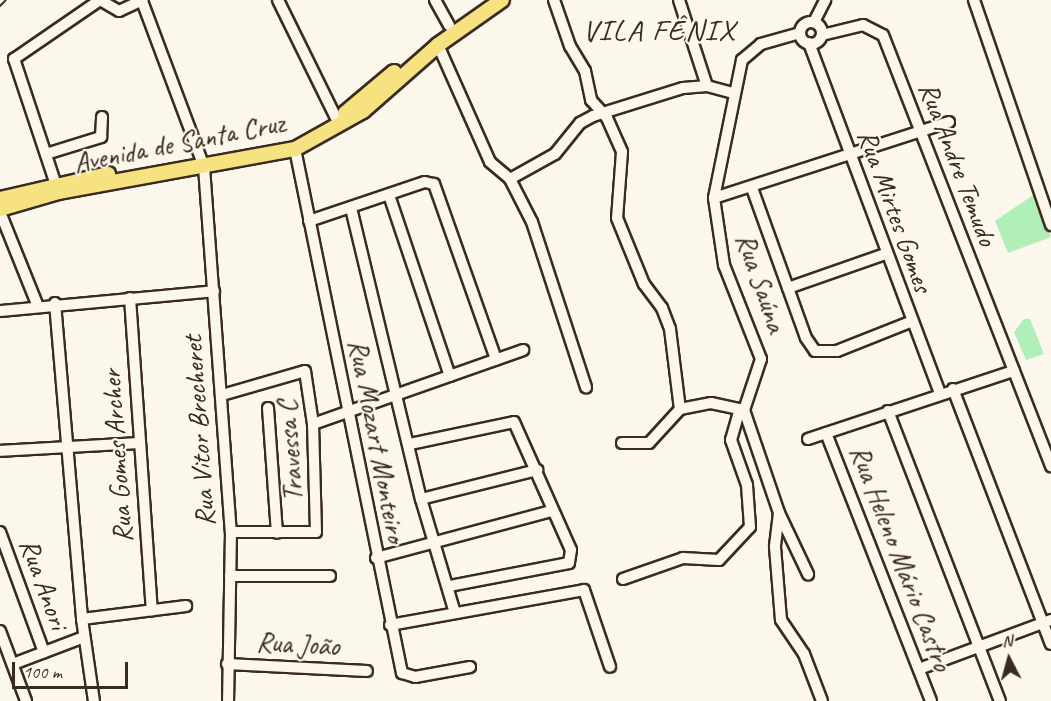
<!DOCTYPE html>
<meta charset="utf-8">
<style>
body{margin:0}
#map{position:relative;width:1051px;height:701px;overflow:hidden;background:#fbf7ec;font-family:Caveat,sans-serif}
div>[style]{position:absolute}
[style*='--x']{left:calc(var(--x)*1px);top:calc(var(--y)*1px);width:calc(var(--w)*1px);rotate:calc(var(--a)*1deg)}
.green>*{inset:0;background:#b0f0b8}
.roads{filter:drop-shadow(2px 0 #3b2a1e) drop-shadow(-2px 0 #3b2a1e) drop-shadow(0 2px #3b2a1e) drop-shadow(0 -2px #3b2a1e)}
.minor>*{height:10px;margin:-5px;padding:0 5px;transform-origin:5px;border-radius:5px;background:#fbf7ec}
.minor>.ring{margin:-5px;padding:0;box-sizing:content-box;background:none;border:10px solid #fbf7ec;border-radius:50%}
.major>*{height:14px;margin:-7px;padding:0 7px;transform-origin:7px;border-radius:7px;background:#f7e281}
.rail>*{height:2px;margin:-1px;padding:0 1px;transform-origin:1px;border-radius:1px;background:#3b2a1e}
span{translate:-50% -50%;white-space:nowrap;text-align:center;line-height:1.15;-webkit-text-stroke:4.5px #fbf7ec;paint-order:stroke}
.street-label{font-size:28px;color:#3b2a1e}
.neighbourhood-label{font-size:30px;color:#3b2a1e;letter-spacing:1.5px}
.north{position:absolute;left:979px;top:629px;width:60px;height:60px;-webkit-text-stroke:4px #fbf7ec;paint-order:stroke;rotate:354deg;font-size:16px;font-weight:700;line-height:24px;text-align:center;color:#3b2a1e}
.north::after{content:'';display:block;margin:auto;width:21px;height:27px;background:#3b2a1e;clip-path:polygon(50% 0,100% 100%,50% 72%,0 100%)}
.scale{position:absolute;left:12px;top:662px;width:116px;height:27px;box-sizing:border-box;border:3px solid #3b2a1e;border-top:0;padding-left:8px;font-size:18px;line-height:21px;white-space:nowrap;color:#3b2a1e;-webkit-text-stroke:4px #fbf7ec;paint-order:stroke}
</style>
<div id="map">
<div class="green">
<i style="clip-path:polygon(1036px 193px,1051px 237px,1008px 253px,995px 221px)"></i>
<i style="clip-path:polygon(1024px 319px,1030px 319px,1044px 354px,1026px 360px,1014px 332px)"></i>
</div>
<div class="roads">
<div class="minor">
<i style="--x:100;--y:0;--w:22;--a:30"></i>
<i style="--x:119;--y:11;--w:26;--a:-25"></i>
<i style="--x:278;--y:0;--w:134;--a:63.8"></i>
<i style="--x:435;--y:0;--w:29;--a:61"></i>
<i style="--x:554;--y:0;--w:49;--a:70.8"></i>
<i style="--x:570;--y:46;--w:29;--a:59"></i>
<i style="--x:585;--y:71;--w:30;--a:78"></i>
<i style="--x:591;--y:100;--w:24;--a:48"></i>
<i style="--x:607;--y:118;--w:37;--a:66"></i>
<i style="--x:622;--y:152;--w:66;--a:94.3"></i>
<i style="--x:617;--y:218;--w:71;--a:67.8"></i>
<i style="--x:644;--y:284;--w:30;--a:53"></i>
<i style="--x:662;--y:308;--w:22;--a:69"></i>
<i style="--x:670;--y:329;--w:81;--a:82.9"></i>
<i style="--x:679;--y:0;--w:90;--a:72"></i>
<i style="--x:974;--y:0;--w:238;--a:71.1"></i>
<i style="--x:142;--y:1;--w:177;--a:69.5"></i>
<i style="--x:204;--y:167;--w:366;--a:85.8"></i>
<i style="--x:231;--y:532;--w:169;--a:91"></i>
<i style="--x:814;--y:22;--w:25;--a:-63"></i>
<i class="ring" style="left:800px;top:22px;width:12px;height:12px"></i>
<i style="--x:800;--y:33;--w:41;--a:164.2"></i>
<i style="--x:761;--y:44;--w:25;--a:140"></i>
<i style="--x:742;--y:60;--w:141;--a:101.5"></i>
<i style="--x:714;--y:198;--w:68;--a:81.5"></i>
<i style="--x:724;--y:265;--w:101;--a:68.5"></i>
<i style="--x:761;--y:359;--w:54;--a:108.4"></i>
<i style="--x:744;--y:410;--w:109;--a:71.2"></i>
<i style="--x:779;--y:513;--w:68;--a:64.6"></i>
<i style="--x:822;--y:35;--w:42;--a:-13.7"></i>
<i style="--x:863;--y:25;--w:22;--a:27"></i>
<i style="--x:883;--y:35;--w:463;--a:68.7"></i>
<i style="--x:809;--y:43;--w:374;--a:69.5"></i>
<i style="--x:438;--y:45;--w:128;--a:66"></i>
<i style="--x:490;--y:162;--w:26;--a:40"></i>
<i style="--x:510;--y:179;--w:48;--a:62.9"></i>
<i style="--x:532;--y:222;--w:174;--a:71.9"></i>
<i style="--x:295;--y:149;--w:535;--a:78.46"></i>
<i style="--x:402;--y:673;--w:14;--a:17"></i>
<i style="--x:415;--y:677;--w:56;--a:-10.3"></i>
<i style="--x:46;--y:154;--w:58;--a:-17.2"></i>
<i style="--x:101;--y:137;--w:20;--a:-87"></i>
<i style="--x:510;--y:179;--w:51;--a:-29.1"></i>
<i style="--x:555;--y:154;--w:40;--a:-51"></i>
<i style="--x:580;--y:123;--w:15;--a:-28"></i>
<i style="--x:593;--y:116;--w:94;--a:-17.3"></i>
<i style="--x:683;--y:88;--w:24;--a:-5"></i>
<i style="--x:707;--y:86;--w:27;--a:15"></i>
<i style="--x:55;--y:182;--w:130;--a:-108.4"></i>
<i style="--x:14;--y:59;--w:104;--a:-34.5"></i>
<i style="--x:752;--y:188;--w:159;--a:70.2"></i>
<i style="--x:806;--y:338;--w:16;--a:55"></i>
<i style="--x:815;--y:351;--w:22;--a:0"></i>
<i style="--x:837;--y:351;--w:79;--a:-21.7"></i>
<i style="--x:389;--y:195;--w:191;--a:71.4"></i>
<i style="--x:714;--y:198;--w:247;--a:-17.9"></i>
<i style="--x:351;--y:208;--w:299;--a:76.5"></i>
<i style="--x:421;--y:499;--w:119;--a:73.4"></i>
<i style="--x:0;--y:212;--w:99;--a:68.1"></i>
<i style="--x:309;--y:221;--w:122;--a:-18.6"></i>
<i style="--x:425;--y:182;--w:9;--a:13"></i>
<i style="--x:434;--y:184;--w:186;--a:70.5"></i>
<i style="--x:788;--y:288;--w:103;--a:-19.3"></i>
<i style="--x:130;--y:298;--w:313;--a:86"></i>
<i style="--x:55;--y:303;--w:317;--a:85.1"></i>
<i style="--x:82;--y:619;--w:83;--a:81.7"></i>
<i style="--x:0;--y:311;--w:215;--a:-5.3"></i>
<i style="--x:953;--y:389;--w:273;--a:69"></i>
<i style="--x:222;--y:395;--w:86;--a:-16.1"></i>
<i style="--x:305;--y:371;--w:54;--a:81.4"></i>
<i style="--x:313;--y:424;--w:108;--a:88.4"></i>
<i style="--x:316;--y:532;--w:85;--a:180"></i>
<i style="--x:268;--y:408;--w:125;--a:85.9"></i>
<i style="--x:888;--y:411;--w:311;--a:68.9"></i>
<i style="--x:313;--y:424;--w:223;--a:-19.4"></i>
<i style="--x:826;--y:433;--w:288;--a:68.6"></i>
<i style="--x:808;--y:439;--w:217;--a:-18.3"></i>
<i style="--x:622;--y:443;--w:27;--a:0"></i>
<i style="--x:649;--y:443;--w:46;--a:-47.6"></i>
<i style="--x:680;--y:409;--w:32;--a:-11"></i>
<i style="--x:711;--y:403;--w:34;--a:12"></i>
<i style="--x:410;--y:444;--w:106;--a:-11.9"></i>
<i style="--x:514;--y:422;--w:140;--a:66"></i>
<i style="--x:571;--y:550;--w:13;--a:99"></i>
<i style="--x:569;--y:563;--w:121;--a:169.1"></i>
<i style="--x:0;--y:451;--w:139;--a:-3.3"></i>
<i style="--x:421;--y:499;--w:120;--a:-14"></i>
<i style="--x:779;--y:513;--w:34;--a:97"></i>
<i style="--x:775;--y:547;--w:73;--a:85.3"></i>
<i style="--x:781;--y:620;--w:41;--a:55.9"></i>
<i style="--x:804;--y:654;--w:50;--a:69"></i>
<i style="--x:0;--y:532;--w:128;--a:69.9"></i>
<i style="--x:376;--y:558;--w:181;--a:-15"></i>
<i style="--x:230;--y:576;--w:100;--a:0"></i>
<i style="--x:623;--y:579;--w:64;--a:-19.3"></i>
<i style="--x:683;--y:558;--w:36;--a:3"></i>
<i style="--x:719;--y:560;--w:45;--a:-46.8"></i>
<i style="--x:750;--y:527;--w:42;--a:-94.1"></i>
<i style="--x:747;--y:485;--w:48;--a:-109.6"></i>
<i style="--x:731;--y:440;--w:32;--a:-74"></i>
<i style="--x:82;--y:619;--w:105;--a:-7.1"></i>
<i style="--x:390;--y:625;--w:197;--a:-10.2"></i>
<i style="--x:584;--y:590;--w:81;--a:71.3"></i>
<i style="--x:0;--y:631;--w:75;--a:69.6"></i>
<i style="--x:13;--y:664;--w:76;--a:-20.8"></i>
<i style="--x:227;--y:664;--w:140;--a:2.9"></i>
<i style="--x:919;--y:669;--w:141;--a:-20.4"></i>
</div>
<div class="major">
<i style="--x:345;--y:113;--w:64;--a:-39.9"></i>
<i style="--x:0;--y:199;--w:111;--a:-13"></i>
<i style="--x:0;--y:209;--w:60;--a:-16.3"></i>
<i style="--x:58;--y:192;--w:241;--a:-10.3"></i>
<i style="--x:295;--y:149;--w:78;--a:-29.2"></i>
<i style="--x:363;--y:111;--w:100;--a:-41.3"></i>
<i style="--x:438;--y:45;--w:78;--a:-35.1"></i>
</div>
</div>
<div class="rail">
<i style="--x:0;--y:6;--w:8;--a:-45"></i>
</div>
<div class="street-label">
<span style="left:179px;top:143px;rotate:-11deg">Avenida de Santa Cruz</span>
<span style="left:958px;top:164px;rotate:69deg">Rua Andre Temudo</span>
<span style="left:895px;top:211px;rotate:70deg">Rua Mirtes Gomes</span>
<span style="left:761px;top:283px;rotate:71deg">Rua Saúna</span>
<span style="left:199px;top:431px;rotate:-94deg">Rua Vitor Brecheret</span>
<span style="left:377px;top:441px;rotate:79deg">Rua Mozart Monteiro</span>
<span style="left:290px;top:451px;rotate:-94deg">Travessa C</span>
<span style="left:117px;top:456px;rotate:-94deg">Rua Gomes Archer</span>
<span style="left:901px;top:558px;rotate:69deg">Rua Heleno Mário Castro</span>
<span style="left:44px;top:584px;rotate:70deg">Rua Anori</span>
<span style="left:298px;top:644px;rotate:3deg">Rua João</span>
</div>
<div class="neighbourhood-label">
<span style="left:659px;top:30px">VILA FÊNIX</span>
</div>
<div class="north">N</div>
<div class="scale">100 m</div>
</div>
